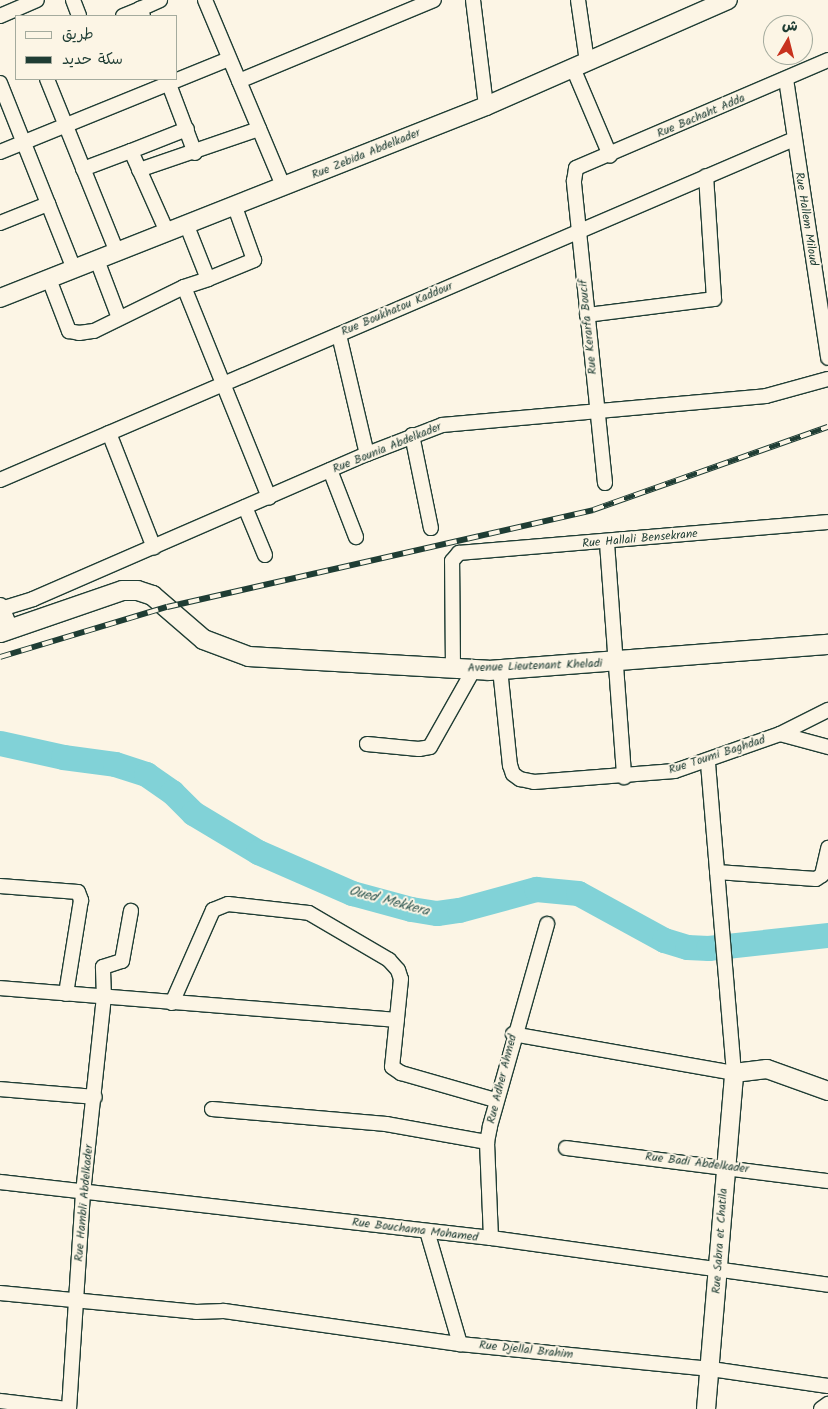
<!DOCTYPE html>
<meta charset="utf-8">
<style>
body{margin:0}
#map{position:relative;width:828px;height:1409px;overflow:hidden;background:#fcf5e5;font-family:Kalam,"Playpen Sans Arabic",sans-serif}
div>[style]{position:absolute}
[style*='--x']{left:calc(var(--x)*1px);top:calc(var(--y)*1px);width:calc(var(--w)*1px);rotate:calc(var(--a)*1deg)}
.river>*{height:25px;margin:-12.5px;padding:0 12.5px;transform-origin:12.5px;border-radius:12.5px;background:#81d2d7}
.roads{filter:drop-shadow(1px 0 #1f3d34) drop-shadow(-1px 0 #1f3d34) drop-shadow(0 1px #1f3d34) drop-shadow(0 -1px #1f3d34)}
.minor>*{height:14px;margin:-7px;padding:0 7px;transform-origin:7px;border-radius:7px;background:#fcf5e5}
.tertiary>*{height:18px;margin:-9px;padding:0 9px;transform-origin:9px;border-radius:9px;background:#fcf5e5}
.secondary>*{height:19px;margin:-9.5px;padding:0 9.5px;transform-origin:9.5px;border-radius:9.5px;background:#fcf5e5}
.rail>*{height:5.5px;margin-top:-2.75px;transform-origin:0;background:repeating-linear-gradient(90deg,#fcf5e5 0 11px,#1f3d34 0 22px);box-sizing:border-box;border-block:1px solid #1f3d34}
span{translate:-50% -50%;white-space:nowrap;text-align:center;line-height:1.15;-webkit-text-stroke:4px #fcf5e5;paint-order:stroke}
.street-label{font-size:12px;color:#1f3d34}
.water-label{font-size:14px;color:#335b55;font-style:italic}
.legend{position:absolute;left:15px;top:15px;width:162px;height:65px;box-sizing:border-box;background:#fcf5e5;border:1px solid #a4ab9e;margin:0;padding:6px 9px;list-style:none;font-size:15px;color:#1f3d34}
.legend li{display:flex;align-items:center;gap:10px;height:25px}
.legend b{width:25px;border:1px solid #a4ab9e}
.north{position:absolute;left:763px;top:15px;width:50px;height:50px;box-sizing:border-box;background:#fcf5e5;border:1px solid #a4ab9e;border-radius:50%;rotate:8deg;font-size:14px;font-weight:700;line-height:20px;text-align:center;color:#1f3d34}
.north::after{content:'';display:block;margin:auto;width:18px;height:22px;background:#c8321e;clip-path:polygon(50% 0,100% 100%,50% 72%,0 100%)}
</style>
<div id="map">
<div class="river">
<i style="--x:0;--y:743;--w:65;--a:12.5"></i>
<i style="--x:63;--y:757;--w:52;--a:7.7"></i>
<i style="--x:115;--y:764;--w:33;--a:18"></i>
<i style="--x:146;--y:774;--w:32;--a:35"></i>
<i style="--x:172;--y:792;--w:30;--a:45"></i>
<i style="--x:193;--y:813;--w:76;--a:31"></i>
<i style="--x:258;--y:852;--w:103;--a:23.6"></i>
<i style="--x:352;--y:893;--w:61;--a:15.2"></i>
<i style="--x:411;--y:909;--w:26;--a:9"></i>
<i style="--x:437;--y:913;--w:22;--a:-8"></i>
<i style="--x:459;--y:910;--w:80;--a:-15.3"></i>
<i style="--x:536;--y:889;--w:42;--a:5.4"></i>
<i style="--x:578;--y:893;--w:98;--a:28.7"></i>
<i style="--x:664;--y:940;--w:24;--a:17"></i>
<i style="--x:687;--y:947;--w:21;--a:3"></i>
<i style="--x:708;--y:948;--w:121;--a:-6.2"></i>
</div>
<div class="roads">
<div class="minor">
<i style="--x:73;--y:0;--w:17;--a:69"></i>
<i style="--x:205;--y:0;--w:202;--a:67.2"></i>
<i style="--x:473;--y:0;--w:107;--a:83"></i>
<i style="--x:578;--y:0;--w:63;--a:81.7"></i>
<i style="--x:0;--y:16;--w:40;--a:-23.4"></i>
<i style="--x:123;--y:16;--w:18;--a:-22"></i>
<i style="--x:143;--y:16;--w:8;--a:-113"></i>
<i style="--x:140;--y:9;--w:22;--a:-24"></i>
<i style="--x:573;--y:68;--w:95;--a:67"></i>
<i style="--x:47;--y:79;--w:187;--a:68"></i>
<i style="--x:167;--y:79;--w:79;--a:69.3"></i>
<i style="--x:786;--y:79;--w:282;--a:81.4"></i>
<i style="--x:239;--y:81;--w:211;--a:-22.6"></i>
<i style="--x:0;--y:83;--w:200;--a:68.3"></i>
<i style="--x:131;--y:151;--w:60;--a:-21.4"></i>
<i style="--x:0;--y:152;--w:247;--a:-22.1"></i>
<i style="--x:83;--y:169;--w:51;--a:-20.6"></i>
<i style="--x:131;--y:151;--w:89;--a:66"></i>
<i style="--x:139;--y:170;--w:127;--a:-18.9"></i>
<i style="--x:0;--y:223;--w:52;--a:-21.6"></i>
<i style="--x:97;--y:260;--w:62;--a:69.2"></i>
<i style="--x:49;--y:279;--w:56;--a:69"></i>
<i style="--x:69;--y:331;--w:10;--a:11"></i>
<i style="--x:79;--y:333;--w:15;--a:-8"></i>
<i style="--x:94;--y:331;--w:100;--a:-26.1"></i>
<i style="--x:184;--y:287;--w:25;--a:-18"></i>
<i style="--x:208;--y:279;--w:57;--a:-111.6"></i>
<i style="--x:208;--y:279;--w:50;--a:-22.4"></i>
<i style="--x:254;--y:260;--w:56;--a:-109.7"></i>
<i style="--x:184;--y:287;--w:227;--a:68"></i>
<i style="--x:587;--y:315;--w:128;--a:-7.2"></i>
<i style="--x:714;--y:299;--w:123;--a:-93.7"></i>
<i style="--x:339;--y:335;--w:122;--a:76.8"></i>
<i style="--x:109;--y:433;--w:123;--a:68.6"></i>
<i style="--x:412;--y:435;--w:95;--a:78.5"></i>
<i style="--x:330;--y:470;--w:72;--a:68.8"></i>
<i style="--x:0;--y:480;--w:864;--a:-23.24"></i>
<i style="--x:605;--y:483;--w:304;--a:-95.9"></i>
<i style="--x:574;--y:181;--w:13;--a:-81"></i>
<i style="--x:576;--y:168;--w:274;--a:-23.2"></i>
<i style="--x:245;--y:507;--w:52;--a:67.4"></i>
<i style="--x:607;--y:543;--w:235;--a:85.8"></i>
<i style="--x:1;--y:609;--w:34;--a:-17"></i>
<i style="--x:33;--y:599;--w:364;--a:-23.5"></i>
<i style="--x:367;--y:454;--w:80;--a:-21.1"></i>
<i style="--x:442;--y:425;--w:325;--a:-5.1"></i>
<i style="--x:766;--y:396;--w:64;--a:-15.3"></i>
<i style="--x:453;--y:668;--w:107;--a:-90.5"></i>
<i style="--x:452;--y:561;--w:11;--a:-49"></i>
<i style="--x:459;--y:553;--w:370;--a:-4.8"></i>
<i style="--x:500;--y:669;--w:97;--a:84.1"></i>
<i style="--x:510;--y:765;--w:9;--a:72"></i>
<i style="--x:513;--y:774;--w:9;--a:36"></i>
<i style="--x:520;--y:779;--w:14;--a:12"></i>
<i style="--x:534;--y:782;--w:141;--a:-4.5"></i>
<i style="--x:675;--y:771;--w:111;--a:-19.4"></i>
<i style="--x:780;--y:734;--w:54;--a:-26.6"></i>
<i style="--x:780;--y:734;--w:50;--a:15.2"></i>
<i style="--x:367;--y:744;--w:52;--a:5.5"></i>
<i style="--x:419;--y:749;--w:11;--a:-10"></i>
<i style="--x:430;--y:747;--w:90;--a:-60.6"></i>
<i style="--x:717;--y:872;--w:99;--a:4"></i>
<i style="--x:816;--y:879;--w:7;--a:-34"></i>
<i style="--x:822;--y:875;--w:28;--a:-77"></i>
<i style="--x:0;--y:886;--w:78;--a:4.4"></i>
<i style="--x:78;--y:892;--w:9;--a:69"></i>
<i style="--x:81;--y:900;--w:95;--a:99.1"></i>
<i style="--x:0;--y:988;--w:398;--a:4.6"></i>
<i style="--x:172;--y:1003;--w:102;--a:-66.2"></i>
<i style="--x:213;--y:910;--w:16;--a:-22"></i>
<i style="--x:228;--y:904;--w:81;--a:6.3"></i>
<i style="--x:309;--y:913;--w:93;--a:30.4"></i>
<i style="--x:389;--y:960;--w:13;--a:48"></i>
<i style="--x:398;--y:970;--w:9;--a:72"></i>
<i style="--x:401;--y:979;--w:88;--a:95.8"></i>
<i style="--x:392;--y:1067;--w:11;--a:34"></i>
<i style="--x:401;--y:1073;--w:98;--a:16"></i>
<i style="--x:513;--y:1034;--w:224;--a:10"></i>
<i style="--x:734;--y:1073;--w:313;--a:-94.8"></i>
<i style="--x:0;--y:1089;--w:95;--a:4.8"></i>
<i style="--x:212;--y:1109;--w:175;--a:4.9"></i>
<i style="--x:386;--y:1124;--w:103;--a:10.1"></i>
<i style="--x:566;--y:1148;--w:264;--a:7.2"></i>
<i style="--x:0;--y:1182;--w:494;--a:6.5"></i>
<i style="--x:491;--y:1238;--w:340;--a:7.9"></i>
<i style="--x:427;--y:1231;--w:118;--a:73.7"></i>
<i style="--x:491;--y:1238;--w:96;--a:-92.4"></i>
<i style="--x:487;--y:1142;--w:16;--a:-79"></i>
<i style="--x:490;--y:1126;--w:210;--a:-74.2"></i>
<i style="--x:0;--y:1293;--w:197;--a:5.5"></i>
<i style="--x:196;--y:1312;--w:28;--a:-2"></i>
<i style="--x:224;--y:1311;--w:238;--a:8"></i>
<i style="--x:460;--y:1344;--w:252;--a:5.7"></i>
<i style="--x:711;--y:1369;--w:118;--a:8.3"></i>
<i style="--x:0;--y:1401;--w:67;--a:6.8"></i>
<i style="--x:69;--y:1409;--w:216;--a:-86.3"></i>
<i style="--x:83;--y:1193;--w:196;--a:-83.9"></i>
<i style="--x:104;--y:998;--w:31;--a:-92"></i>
<i style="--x:103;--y:967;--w:20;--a:-18"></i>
<i style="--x:122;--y:961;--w:51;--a:-79.8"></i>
<i style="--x:821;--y:1409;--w:9;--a:-36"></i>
</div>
<div class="tertiary">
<i style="--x:0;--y:298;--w:523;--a:-21.56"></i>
<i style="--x:486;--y:106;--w:264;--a:-23.7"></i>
<i style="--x:0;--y:607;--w:24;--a:68"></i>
<i style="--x:706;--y:1409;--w:337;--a:-85.2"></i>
<i style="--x:734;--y:1073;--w:33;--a:-7"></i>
<i style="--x:767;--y:1069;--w:65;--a:19.8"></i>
</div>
<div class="secondary">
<i style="--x:0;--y:632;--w:129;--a:-19"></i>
<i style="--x:122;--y:590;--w:15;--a:0"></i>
<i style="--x:137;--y:590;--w:16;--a:18"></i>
<i style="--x:152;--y:595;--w:67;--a:40.8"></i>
<i style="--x:203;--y:639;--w:48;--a:20.7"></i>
<i style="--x:248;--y:656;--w:240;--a:3.3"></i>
<i style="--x:488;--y:670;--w:341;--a:-4.4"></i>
</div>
</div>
<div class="rail">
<i style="--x:0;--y:657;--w:174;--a:-16.7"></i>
<i style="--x:167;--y:607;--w:437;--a:-12.8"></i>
<i style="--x:593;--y:510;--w:249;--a:-19.5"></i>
</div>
<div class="street-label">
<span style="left:701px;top:116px;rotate:-23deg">Rue Bachaht Adda</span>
<span style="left:366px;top:154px;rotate:-22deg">Rue Zebida Abdelkader</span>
<span style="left:806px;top:219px;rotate:81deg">Rue Hallem Miloud</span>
<span style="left:397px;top:309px;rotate:-23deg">Rue Boukhatou Kaddour</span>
<span style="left:588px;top:327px;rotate:-96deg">Rue Kerarfa Boucif</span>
<span style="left:387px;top:448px;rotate:-22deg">Rue Bounia Abdelkader</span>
<span style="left:640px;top:539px;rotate:-5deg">Rue Hallali Bensekrane</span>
<span style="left:535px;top:666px;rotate:-2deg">Avenue Lieutenant Kheladi</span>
<span style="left:717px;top:755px;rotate:-18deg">Rue Toumi Baghdad</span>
<span style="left:502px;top:1079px;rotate:-76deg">Rue Adher Ahmed</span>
<span style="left:697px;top:1163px;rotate:7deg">Rue Badi Abdelkader</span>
<span style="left:84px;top:1203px;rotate:-85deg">Rue Hambli Abdelkader</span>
<span style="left:415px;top:1230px;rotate:7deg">Rue Bouchama Mohamed</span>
<span style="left:720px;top:1241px;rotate:-86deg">Rue Sabra et Chatila</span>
<span style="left:526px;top:1350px;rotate:6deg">Rue Djellal Brahim</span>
</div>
<div class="water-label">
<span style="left:389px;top:901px;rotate:15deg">Oued Mekkera</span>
</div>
<ul class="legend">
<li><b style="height:6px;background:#fcf5e5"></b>طريق</li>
<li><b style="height:6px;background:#1f3d34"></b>سكة حديد</li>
</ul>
<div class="north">ش</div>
</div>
